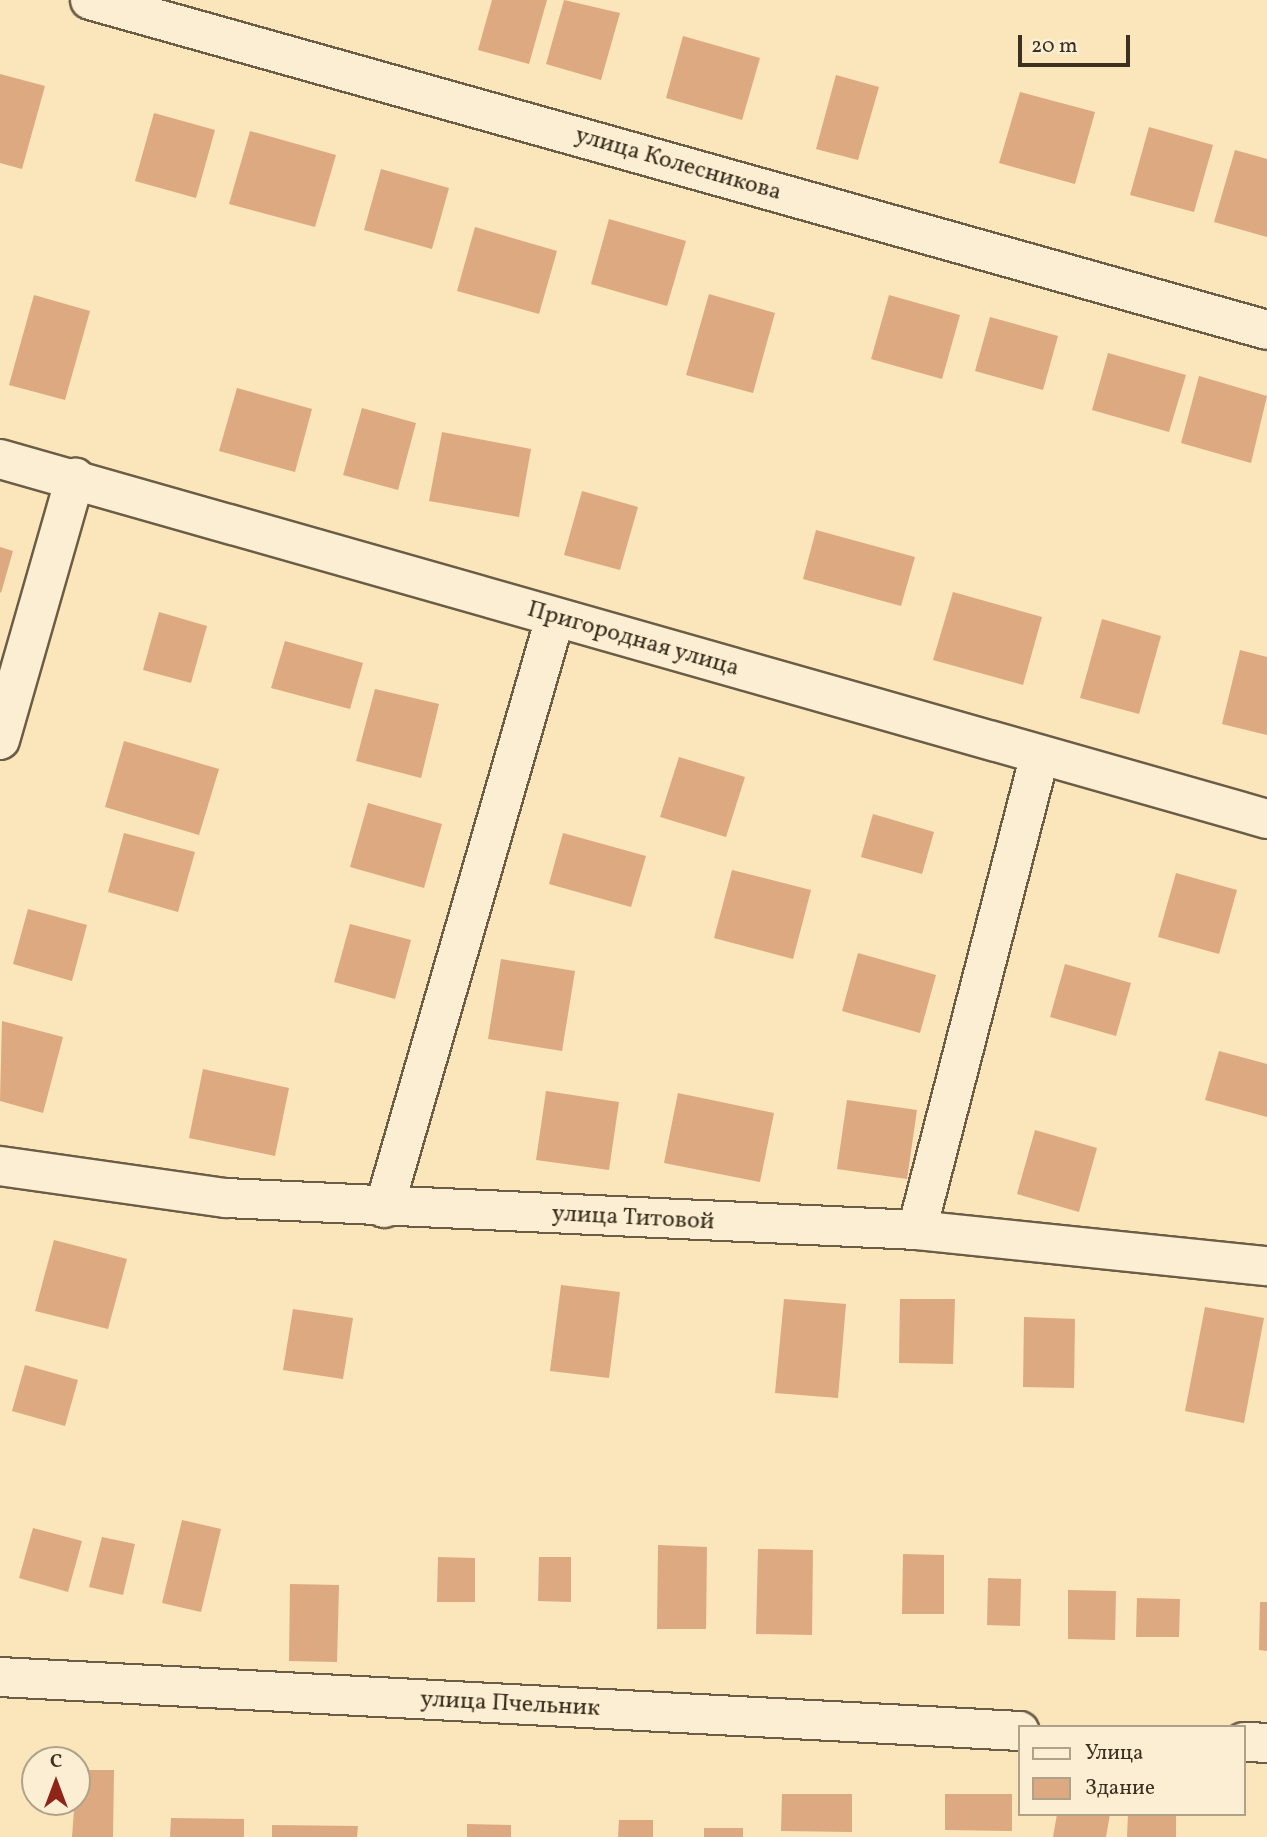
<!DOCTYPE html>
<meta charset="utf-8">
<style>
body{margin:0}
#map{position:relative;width:1267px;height:1837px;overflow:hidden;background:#fbe5ba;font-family:Vollkorn,serif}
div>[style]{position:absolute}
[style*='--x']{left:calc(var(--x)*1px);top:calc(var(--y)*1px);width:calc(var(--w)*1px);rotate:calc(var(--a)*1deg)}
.building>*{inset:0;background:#dda981}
.roads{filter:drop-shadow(2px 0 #6c5d47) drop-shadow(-2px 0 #6c5d47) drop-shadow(0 2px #6c5d47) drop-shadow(0 -2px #6c5d47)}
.minor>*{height:38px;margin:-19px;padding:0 19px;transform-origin:19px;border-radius:19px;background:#fceed2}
span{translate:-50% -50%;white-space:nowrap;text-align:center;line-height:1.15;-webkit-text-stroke:7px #fceed2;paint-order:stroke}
.street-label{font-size:24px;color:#3c3021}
.legend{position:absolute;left:1018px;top:1725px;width:228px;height:91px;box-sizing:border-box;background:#fceed2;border:2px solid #afa28b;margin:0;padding:9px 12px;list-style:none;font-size:21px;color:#3c3021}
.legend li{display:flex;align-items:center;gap:14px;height:35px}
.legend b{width:35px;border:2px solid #afa28b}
.north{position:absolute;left:21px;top:1746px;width:70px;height:70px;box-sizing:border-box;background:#fceed2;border:2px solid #afa28b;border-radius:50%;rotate:0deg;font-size:19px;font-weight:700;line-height:28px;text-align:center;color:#3c3021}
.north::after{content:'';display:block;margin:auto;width:24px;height:32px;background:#8f2418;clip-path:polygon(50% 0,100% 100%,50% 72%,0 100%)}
.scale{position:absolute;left:1018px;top:35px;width:112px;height:32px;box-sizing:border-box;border:4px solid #3c3021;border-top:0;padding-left:9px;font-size:21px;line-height:24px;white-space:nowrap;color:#3c3021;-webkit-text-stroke:5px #fceed2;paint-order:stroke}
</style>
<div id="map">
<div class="building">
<i style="clip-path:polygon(492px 0,547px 0,529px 64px,478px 50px)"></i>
<i style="clip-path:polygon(564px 0,620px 13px,601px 80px,546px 64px)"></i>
<i style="clip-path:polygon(683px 36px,760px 58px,742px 120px,666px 98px)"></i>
<i style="clip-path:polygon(0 74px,45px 86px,22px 169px,0 163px)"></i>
<i style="clip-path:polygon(836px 75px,879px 87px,858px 160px,816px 149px)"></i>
<i style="clip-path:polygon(1020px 92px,1095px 112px,1075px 184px,999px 163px)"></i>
<i style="clip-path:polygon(154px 113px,215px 130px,196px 198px,135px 181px)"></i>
<i style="clip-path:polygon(1149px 127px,1213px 145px,1194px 212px,1130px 195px)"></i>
<i style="clip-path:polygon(250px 131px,336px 155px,315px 227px,229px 204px)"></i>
<i style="clip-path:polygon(1235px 150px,1267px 159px,1267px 237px,1214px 222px)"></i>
<i style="clip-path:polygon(381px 169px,449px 188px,432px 249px,364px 230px)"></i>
<i style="clip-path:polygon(609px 219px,686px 241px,667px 306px,591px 284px)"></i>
<i style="clip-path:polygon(475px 227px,557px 251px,539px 314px,457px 291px)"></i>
<i style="clip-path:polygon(709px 294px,775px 313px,753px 393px,686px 375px)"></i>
<i style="clip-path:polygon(34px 295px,90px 311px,65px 400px,9px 385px)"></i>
<i style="clip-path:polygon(889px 295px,960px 315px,942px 379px,871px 359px)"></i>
<i style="clip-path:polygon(990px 317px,1058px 336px,1043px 390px,975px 371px)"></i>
<i style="clip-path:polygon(1108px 353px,1186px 375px,1169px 432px,1092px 410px)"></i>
<i style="clip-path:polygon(1199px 376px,1267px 396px,1251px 463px,1181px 443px)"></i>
<i style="clip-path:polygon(237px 388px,312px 409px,295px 472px,219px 451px)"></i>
<i style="clip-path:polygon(362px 408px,416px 423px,398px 490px,343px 475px)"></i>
<i style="clip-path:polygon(442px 432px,531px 449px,519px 517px,429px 501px)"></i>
<i style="clip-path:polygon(582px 491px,638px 507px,620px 570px,564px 555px)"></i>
<i style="clip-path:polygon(816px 530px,915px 557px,901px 606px,803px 579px)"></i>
<i style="clip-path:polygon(0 547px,13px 551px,1px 593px,0 592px)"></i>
<i style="clip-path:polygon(953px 592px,1042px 617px,1023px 685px,933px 660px)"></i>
<i style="clip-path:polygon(159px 612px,207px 626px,191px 683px,143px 670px)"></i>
<i style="clip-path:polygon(1102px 619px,1161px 636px,1139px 714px,1080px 698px)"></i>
<i style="clip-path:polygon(285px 641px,363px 663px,350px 709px,271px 688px)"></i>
<i style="clip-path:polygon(1240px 650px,1267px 657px,1267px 735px,1222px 724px)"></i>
<i style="clip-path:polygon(375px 689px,439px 704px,421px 778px,356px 761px)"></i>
<i style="clip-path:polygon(124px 741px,219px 769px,199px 835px,105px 807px)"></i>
<i style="clip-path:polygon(679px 757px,745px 777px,726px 837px,660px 817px)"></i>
<i style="clip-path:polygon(368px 803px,442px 824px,424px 888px,350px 867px)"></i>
<i style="clip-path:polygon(873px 814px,934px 832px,922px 874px,861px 857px)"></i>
<i style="clip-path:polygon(124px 833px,195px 852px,178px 912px,108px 892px)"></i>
<i style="clip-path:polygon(563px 833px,646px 856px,631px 907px,549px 884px)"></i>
<i style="clip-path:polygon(732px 870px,811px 890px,793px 959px,714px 938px)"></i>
<i style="clip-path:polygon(1176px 873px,1237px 890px,1219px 954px,1158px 937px)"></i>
<i style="clip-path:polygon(28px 909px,87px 925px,72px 981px,13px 964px)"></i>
<i style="clip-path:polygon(350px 924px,411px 940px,395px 999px,334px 982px)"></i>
<i style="clip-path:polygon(858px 953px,936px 975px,920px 1033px,842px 1011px)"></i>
<i style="clip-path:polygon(501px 959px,575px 971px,562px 1051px,488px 1039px)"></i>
<i style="clip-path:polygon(1065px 964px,1131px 983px,1116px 1036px,1050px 1017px)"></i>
<i style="clip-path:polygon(2px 1021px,63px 1037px,43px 1113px,0 1101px)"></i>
<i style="clip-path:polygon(1219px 1051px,1267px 1064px,1267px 1117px,1205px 1100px)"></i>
<i style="clip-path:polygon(203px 1069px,289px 1088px,275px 1156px,189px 1138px)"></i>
<i style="clip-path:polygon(546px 1091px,619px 1102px,609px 1170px,536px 1160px)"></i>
<i style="clip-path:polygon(678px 1093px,774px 1113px,760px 1182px,664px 1163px)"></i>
<i style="clip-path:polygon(847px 1100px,917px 1110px,907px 1179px,837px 1169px)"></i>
<i style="clip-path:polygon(1035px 1130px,1097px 1148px,1079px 1212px,1017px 1194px)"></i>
<i style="clip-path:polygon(54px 1240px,127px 1259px,108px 1329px,35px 1311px)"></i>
<i style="clip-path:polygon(561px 1285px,620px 1292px,609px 1378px,550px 1371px)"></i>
<i style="clip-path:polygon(784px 1299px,846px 1304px,838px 1398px,775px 1393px)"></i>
<i style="clip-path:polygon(900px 1299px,955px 1299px,953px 1364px,899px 1363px)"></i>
<i style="clip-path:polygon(1205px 1307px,1264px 1318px,1244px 1423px,1185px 1411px)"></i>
<i style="clip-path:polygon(293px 1309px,353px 1318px,343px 1379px,283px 1370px)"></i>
<i style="clip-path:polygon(1024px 1317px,1075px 1319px,1074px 1388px,1023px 1387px)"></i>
<i style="clip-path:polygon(25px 1365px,78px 1380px,65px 1426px,12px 1411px)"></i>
<i style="clip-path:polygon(182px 1520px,221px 1529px,201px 1612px,162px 1603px)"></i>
<i style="clip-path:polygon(33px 1528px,82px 1541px,68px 1592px,19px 1578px)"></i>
<i style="clip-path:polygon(102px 1537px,135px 1544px,123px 1595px,89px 1587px)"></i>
<i style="clip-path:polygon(658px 1545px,707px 1547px,706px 1629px,657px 1629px)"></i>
<i style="clip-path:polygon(758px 1549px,813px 1550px,812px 1635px,756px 1634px)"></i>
<i style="clip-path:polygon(903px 1554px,944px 1555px,944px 1614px,902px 1614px)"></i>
<i style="clip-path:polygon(438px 1557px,475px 1558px,475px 1602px,437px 1602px)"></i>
<i style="clip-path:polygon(539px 1557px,571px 1557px,571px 1602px,538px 1601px)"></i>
<i style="clip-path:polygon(988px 1578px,1021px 1579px,1020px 1626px,987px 1625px)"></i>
<i style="clip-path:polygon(290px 1584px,339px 1585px,337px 1662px,289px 1661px)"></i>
<i style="clip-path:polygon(1068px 1590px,1116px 1591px,1115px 1640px,1068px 1639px)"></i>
<i style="clip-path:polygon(1137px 1598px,1180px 1599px,1179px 1637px,1136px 1637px)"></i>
<i style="clip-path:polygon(1260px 1602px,1267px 1602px,1267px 1651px,1259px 1650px)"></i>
<i style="clip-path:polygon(77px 1770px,114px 1770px,113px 1837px,72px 1837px)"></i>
<i style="clip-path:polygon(782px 1794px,852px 1794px,852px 1832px,781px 1831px)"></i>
<i style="clip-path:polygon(945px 1794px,1012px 1794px,1012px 1831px,945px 1830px)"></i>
<i style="clip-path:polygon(1057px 1814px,1110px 1814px,1106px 1837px,1053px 1837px)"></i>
<i style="clip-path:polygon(1128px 1814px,1176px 1814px,1176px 1837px,1127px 1837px)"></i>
<i style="clip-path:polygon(171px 1818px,244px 1819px,244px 1837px,170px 1837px)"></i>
<i style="clip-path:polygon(619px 1820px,653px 1820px,653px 1837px,618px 1837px)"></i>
<i style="clip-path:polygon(467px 1824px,511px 1825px,511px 1837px,467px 1837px)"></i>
<i style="clip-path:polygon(272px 1825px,358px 1826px,357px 1837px,272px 1837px)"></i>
<i style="clip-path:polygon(704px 1828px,743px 1828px,743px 1837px,704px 1837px)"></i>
</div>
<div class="roads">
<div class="minor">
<i style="--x:90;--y:0;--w:1222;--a:15.66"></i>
<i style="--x:0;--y:459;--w:1317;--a:15.86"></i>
<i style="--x:0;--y:740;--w:273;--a:-74"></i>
<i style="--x:0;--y:1166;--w:228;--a:8.1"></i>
<i style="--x:226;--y:1198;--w:692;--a:2.65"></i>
<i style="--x:917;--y:1230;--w:352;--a:5.9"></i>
<i style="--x:384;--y:1208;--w:614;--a:-73.84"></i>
<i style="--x:917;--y:1230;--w:488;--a:-75.5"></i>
<i style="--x:0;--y:1677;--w:1021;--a:3.03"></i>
<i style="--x:1244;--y:1742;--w:23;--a:2"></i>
</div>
</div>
<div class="street-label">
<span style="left:678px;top:165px;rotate:16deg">улица Колесникова</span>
<span style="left:633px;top:640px;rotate:16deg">Пригородная улица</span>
<span style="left:633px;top:1219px;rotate:3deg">улица Титовой</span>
<span style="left:510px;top:1705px;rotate:3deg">улица Пчельник</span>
</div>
<ul class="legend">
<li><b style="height:9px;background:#fceed2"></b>Улица</li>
<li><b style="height:19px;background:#dda981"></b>Здание</li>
</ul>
<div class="north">С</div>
<div class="scale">20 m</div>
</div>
